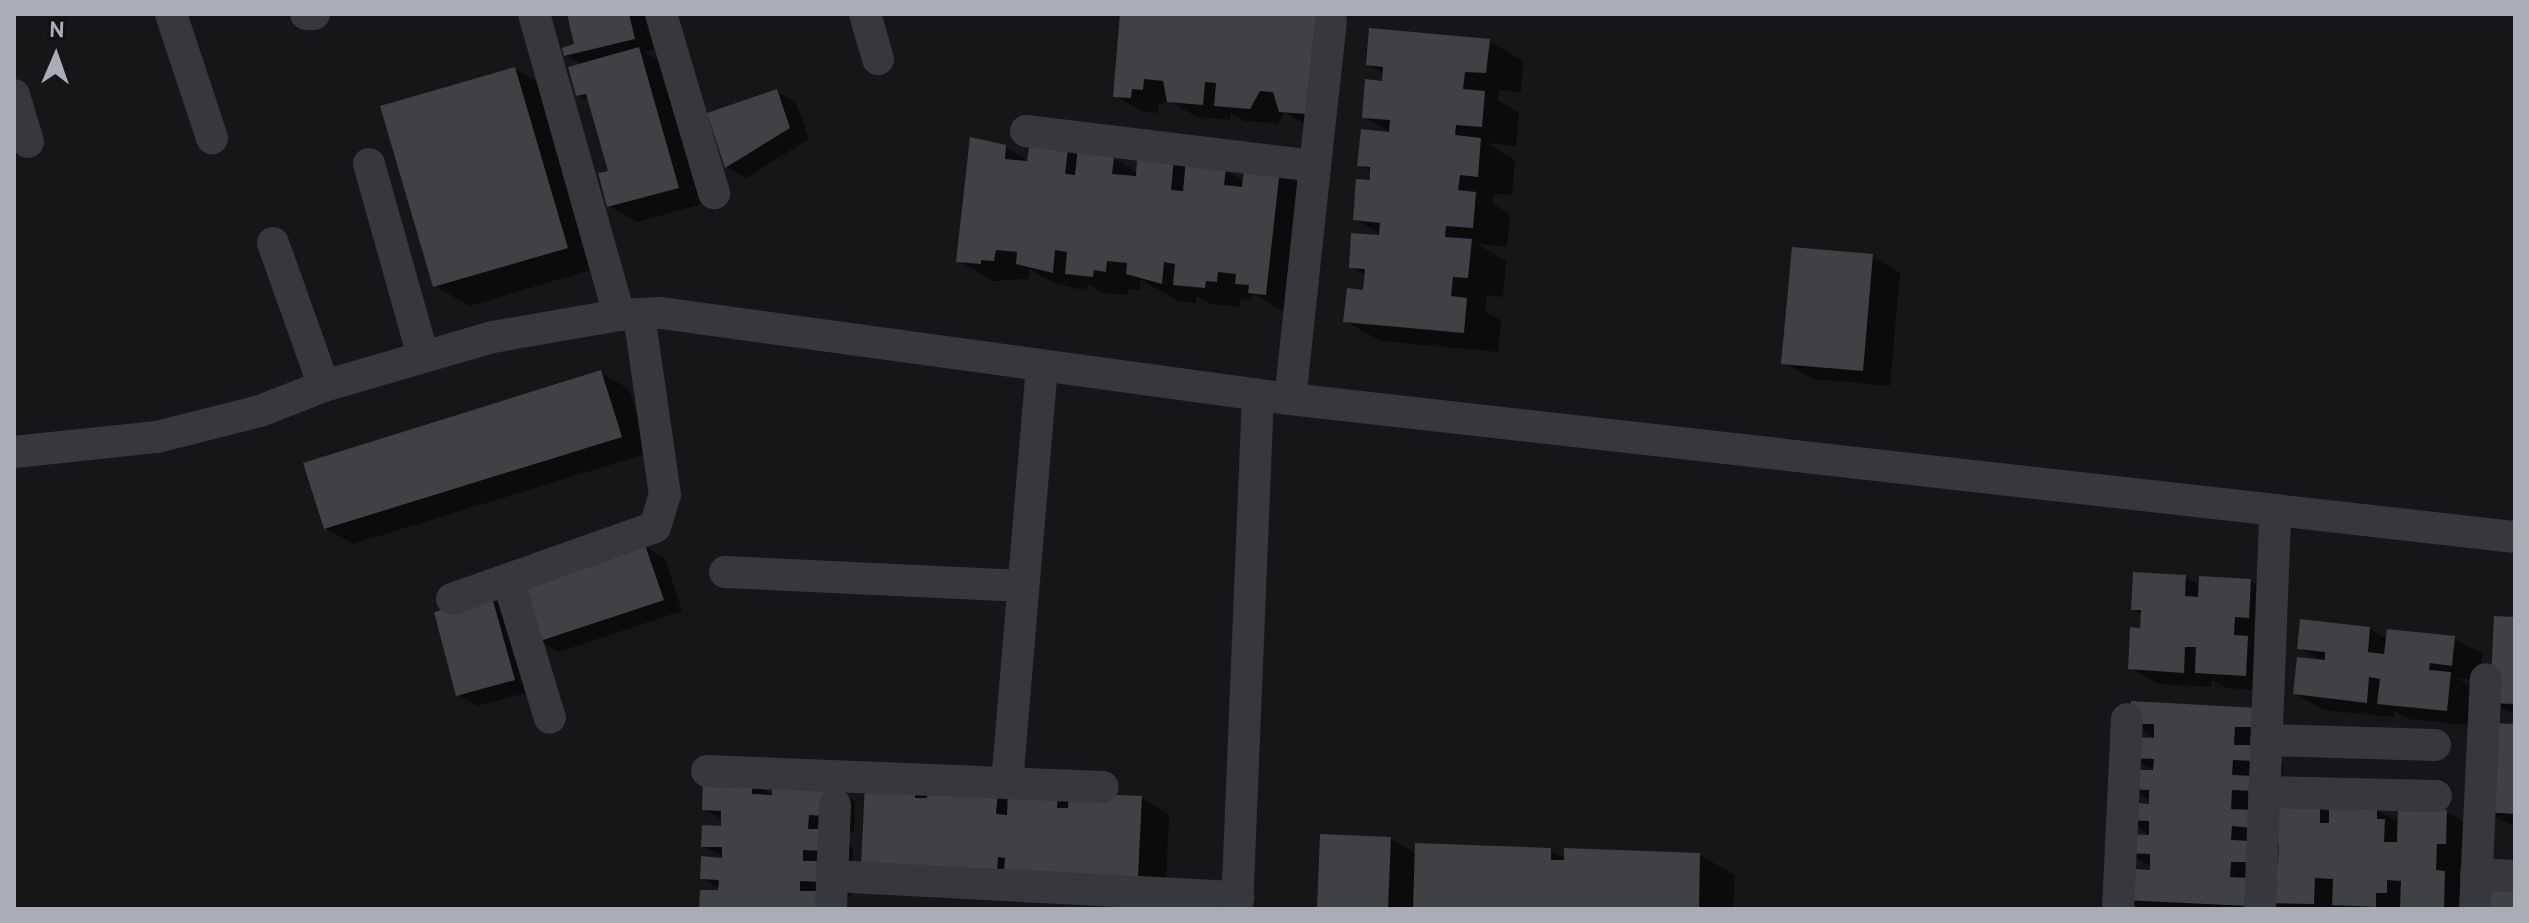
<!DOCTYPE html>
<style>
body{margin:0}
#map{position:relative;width:2529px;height:923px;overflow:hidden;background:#161618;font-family:Overpass,sans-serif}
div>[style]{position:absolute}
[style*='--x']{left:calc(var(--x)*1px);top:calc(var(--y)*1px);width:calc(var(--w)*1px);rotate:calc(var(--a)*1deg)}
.shadow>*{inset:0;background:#0007}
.building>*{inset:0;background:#404145}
.street>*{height:32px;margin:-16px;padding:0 16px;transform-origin:16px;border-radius:16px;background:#37383d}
span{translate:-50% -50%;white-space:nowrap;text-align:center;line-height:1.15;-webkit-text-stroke:6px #111113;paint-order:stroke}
.frame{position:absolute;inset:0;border:16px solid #a8adb8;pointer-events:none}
.north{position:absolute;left:16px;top:16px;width:80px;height:80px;-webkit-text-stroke:6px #111113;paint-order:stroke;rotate:2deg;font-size:22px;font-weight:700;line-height:32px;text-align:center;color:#a8adb8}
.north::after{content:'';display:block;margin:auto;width:28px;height:36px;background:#a8adb8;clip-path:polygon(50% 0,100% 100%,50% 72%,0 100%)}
</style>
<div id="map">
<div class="shadow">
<i style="clip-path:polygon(569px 14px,645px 14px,654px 50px,644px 52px,667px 65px,706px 203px,637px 222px,609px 206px,610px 172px,591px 102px,578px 95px,583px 65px,565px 55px,577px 45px)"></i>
<i style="clip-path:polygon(1122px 14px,1346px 14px,1335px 129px,1309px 127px,1284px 112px,1278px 124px,1244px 121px,1231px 113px,1230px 120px,1197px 117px,1171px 102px,1159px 104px,1158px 113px,1143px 112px,1115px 96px)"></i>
<i style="clip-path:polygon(1489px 41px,1523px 61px,1521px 92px,1499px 90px,1498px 100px,1519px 113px,1516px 146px,1487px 143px,1515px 160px,1512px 195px,1494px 194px,1493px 204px,1510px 214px,1507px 247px,1477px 244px,1506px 261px,1503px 297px,1487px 295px,1485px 311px,1501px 320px,1498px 352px,1380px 341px,1346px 321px,1364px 292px,1366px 276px,1351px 267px,1387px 238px,1355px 219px,1372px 182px,1372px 172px,1359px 165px,1393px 134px,1364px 117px,1384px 83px,1385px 74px,1368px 64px)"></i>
<i style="clip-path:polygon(515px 69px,550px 89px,601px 267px,469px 306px,435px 286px)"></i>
<i style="clip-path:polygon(776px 91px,796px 103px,809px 139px,746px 178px,726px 167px)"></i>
<i style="clip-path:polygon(1005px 147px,1029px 161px,1067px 150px,1079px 156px,1114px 159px,1138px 173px,1174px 160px,1225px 170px,1245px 182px,1279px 171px,1314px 191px,1284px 312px,1252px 293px,1251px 300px,1240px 299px,1240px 307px,1210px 304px,1196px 296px,1196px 303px,1178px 301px,1141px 280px,1140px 290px,1128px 289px,1128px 295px,1102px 293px,1088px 284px,1087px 291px,1053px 283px,1030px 269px,1028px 279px,993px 281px,959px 261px)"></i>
<i style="clip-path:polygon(1872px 256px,1900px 273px,1890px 386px,1812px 379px,1784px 362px)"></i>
<i style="clip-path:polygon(601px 373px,629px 389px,649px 453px,353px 544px,325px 528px)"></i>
<i style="clip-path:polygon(645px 547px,665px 558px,682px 611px,559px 652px,539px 641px)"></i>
<i style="clip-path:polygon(2185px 577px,2201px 586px,2251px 581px,2279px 597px,2274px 691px,2225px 688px,2212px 680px,2211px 687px,2158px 684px,2130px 668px,2143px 615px,2133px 609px)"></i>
<i style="clip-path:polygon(492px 599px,512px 610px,533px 691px,477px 706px,458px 695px)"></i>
<i style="clip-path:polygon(2515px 619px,2515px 715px,2492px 702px)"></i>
<i style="clip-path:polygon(2370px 629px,2387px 639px,2454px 638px,2482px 654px,2479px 681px,2457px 678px,2478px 690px,2475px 726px,2408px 719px,2395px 711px,2394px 717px,2323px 710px,2295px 693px,2323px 662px,2300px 648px)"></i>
<i style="clip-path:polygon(evenodd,2257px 710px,2262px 751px,2283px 764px,2283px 776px,2261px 775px,2331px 814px,2377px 810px,2400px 823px,2447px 812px,2475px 828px,2472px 909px,2142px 909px,2124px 899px,2152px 872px,2152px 867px,2126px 852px,2151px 837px,2128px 819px,2151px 801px,2129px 788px,2158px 773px,2131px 757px,2156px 740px,2132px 722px,2257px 710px,2269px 843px,2281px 850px,2280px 860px,2259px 848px,2269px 843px)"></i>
<i style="clip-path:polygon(2515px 726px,2515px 827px,2485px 811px)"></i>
<i style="clip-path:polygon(752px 782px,774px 795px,827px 785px,855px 801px,854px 831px,837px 830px,836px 838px,853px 848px,851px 897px,826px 896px,849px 909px,701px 909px,720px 889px,702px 878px,729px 860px,703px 846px,722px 828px,723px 820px,704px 809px)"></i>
<i style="clip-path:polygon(867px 786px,1141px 798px,1169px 814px,1166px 892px,1025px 887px)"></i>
<i style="clip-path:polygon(1390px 839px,1417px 854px,1550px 850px,1566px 859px,1700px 855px,1735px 875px,1733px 909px,1319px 909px)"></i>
</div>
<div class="building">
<i style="clip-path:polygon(567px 14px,629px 14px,635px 39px,564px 56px,562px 48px,574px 44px)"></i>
<i style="clip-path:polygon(1120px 14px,1317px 14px,1307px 114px,1279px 112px,1273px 92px,1260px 91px,1250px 109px,1214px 106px,1216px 83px,1205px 82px,1203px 105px,1167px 102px,1163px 81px,1144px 79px,1143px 90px,1132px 89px,1131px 98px,1113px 97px)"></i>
<i style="clip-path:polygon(1369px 28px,1490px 39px,1486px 73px,1465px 72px,1463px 89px,1485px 91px,1482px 127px,1456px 125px,1455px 135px,1481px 138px,1478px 177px,1460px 175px,1458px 190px,1476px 192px,1473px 228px,1446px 226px,1445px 237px,1472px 239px,1468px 278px,1453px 277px,1451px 296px,1467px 298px,1464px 333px,1343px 322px,1347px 288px,1363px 290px,1365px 269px,1349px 268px,1351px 233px,1379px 235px,1380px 223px,1353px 220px,1356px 179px,1370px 180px,1370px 167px,1357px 166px,1361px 129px,1389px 132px,1390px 120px,1362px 118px,1365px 79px,1382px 81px,1383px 67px,1366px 65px)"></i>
<i style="clip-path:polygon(639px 47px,679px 188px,607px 207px,598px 173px,608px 171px,586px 94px,576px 96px,568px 67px)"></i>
<i style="clip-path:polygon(515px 67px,568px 248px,433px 287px,380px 106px)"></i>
<i style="clip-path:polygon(777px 89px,790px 128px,725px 168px,707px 113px)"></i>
<i style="clip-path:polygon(970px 137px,1006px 145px,1005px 159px,1027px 161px,1029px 148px,1068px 148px,1065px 174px,1075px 175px,1078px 148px,1114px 158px,1112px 174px,1136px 176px,1137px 160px,1174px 158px,1171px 190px,1183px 191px,1186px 159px,1226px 168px,1224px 185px,1242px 187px,1244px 170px,1280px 169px,1266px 295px,1248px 293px,1249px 285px,1235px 284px,1236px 274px,1218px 272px,1217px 282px,1206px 281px,1205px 288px,1173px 285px,1175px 264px,1164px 262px,1162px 284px,1126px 274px,1127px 263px,1107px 261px,1106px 272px,1094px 270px,1093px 277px,1065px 274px,1067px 252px,1055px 250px,1053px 273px,1016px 264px,1017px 252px,996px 250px,994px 261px,981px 260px,981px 264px,956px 262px)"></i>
<i style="clip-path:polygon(1792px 247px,1873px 254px,1863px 371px,1781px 364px)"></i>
<i style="clip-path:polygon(601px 370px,622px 437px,324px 529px,303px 463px)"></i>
<i style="clip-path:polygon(645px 545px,664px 600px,537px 642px,518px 588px)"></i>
<i style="clip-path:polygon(2133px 572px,2186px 575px,2185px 596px,2198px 597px,2199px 576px,2251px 579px,2249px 618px,2235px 617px,2234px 635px,2248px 636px,2246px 676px,2195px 673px,2196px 647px,2185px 647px,2184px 673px,2128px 669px,2130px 627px,2140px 628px,2141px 610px,2131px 610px)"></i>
<i style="clip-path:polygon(492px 597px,515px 680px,456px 696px,434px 612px)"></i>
<i style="clip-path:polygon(2494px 616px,2515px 617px,2515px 704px,2490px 703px)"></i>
<i style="clip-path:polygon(2300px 619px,2370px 627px,2368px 652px,2384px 654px,2387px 629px,2455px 636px,2452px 666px,2430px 663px,2429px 670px,2451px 672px,2447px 711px,2377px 704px,2380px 679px,2369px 677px,2367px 703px,2293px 694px,2297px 657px,2325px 660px,2325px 652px,2297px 649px)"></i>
<i style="clip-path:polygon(2131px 701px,2258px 708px,2257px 727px,2235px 727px,2234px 745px,2256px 745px,2255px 761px,2233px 760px,2232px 775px,2255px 776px,2254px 791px,2232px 790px,2231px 809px,2253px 810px,2252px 828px,2232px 826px,2231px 840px,2251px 841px,2251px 862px,2231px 862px,2230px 877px,2250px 878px,2248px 906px,2122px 900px,2123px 868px,2150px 870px,2150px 854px,2124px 853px,2124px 834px,2149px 835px,2149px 821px,2126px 820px,2126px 802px,2149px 804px,2149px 790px,2127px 789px,2128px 770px,2153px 770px,2154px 759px,2128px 758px,2130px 737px,2154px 738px,2154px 724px,2130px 724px)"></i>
<i style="clip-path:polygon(2488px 723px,2515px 724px,2515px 814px,2483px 812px)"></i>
<i style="clip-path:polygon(703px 778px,752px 780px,752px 794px,772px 795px,772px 781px,827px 783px,826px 816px,809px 815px,808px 829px,826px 829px,825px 851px,803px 850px,803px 861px,824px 861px,823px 882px,800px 881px,800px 891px,823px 891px,822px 909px,699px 909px,700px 890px,718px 890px,719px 880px,700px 879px,701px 856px,722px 858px,722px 847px,701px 847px,702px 825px,721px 826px,721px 811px,702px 810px)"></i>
<i style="clip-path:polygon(865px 784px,916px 786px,915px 798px,927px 798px,928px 787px,998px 789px,996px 814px,1007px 815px,1008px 790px,1058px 792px,1057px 808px,1068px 808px,1069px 793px,1142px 796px,1138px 877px,1004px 872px,1005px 858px,998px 857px,997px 872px,861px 865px)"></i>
<i style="clip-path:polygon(2269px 804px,2320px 806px,2320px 823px,2329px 823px,2329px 806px,2377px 808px,2377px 819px,2385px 819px,2384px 842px,2397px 842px,2398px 808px,2447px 810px,2446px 844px,2437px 844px,2436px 870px,2445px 871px,2444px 909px,2400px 907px,2401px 881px,2387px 880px,2387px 893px,2376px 893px,2376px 907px,2332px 905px,2333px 879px,2315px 878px,2314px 904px,2265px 903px,2267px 864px,2278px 864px,2279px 845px,2267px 844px)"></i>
<i style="clip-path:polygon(1320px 834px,1391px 837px,1388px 909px,1317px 909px)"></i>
<i style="clip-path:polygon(1415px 843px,1551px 848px,1551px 860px,1564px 860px,1564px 848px,1700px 853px,1699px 909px,1413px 909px)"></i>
<i style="clip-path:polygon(2491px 880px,2515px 881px,2515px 909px,2490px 909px)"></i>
</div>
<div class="street">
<i style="--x:171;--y:14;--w:131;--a:71.7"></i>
<i style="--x:306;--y:14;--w:8;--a:0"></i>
<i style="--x:534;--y:14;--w:313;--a:74.2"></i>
<i style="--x:661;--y:14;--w:187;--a:73.5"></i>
<i style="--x:865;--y:14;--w:47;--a:73.9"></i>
<i style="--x:14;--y:95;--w:49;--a:73.4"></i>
<i style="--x:1026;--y:131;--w:291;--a:6.9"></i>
<i style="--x:1315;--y:166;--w:234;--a:96.1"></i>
<i style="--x:369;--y:164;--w:199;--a:74.3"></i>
<i style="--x:1315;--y:166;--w:145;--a:-83.7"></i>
<i style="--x:273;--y:243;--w:152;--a:70.4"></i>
<i style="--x:14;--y:452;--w:144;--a:-6"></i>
<i style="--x:157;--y:437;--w:106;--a:-14.2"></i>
<i style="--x:260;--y:411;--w:69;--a:-21.3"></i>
<i style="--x:324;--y:386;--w:176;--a:-16.2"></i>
<i style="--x:493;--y:337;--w:128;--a:-9.9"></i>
<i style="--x:619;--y:315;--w:42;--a:-2.7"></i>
<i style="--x:661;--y:313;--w:635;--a:7.79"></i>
<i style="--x:1290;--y:399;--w:1233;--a:6.43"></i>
<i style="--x:725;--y:572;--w:298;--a:2.7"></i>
<i style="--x:508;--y:580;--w:144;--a:73.1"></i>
<i style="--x:452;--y:599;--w:215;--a:-19.5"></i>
<i style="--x:655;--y:527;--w:34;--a:-73"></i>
<i style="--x:665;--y:495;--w:183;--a:-98.2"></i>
<i style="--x:2266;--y:740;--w:169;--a:1.7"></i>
<i style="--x:707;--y:771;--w:396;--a:2.3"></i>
<i style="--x:1007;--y:783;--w:417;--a:-85.2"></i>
<i style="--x:2264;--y:792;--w:172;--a:1.3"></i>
<i style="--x:2476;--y:874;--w:39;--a:3"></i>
<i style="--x:832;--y:876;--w:407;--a:3"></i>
<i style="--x:831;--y:909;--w:104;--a:-87.8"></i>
<i style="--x:1237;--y:909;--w:515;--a:-87.66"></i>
<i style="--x:2118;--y:909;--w:190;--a:-87.3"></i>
<i style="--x:2260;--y:909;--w:399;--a:-87.8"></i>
<i style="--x:2475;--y:909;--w:230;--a:-87.3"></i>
</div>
<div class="frame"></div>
<div class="north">N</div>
</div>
